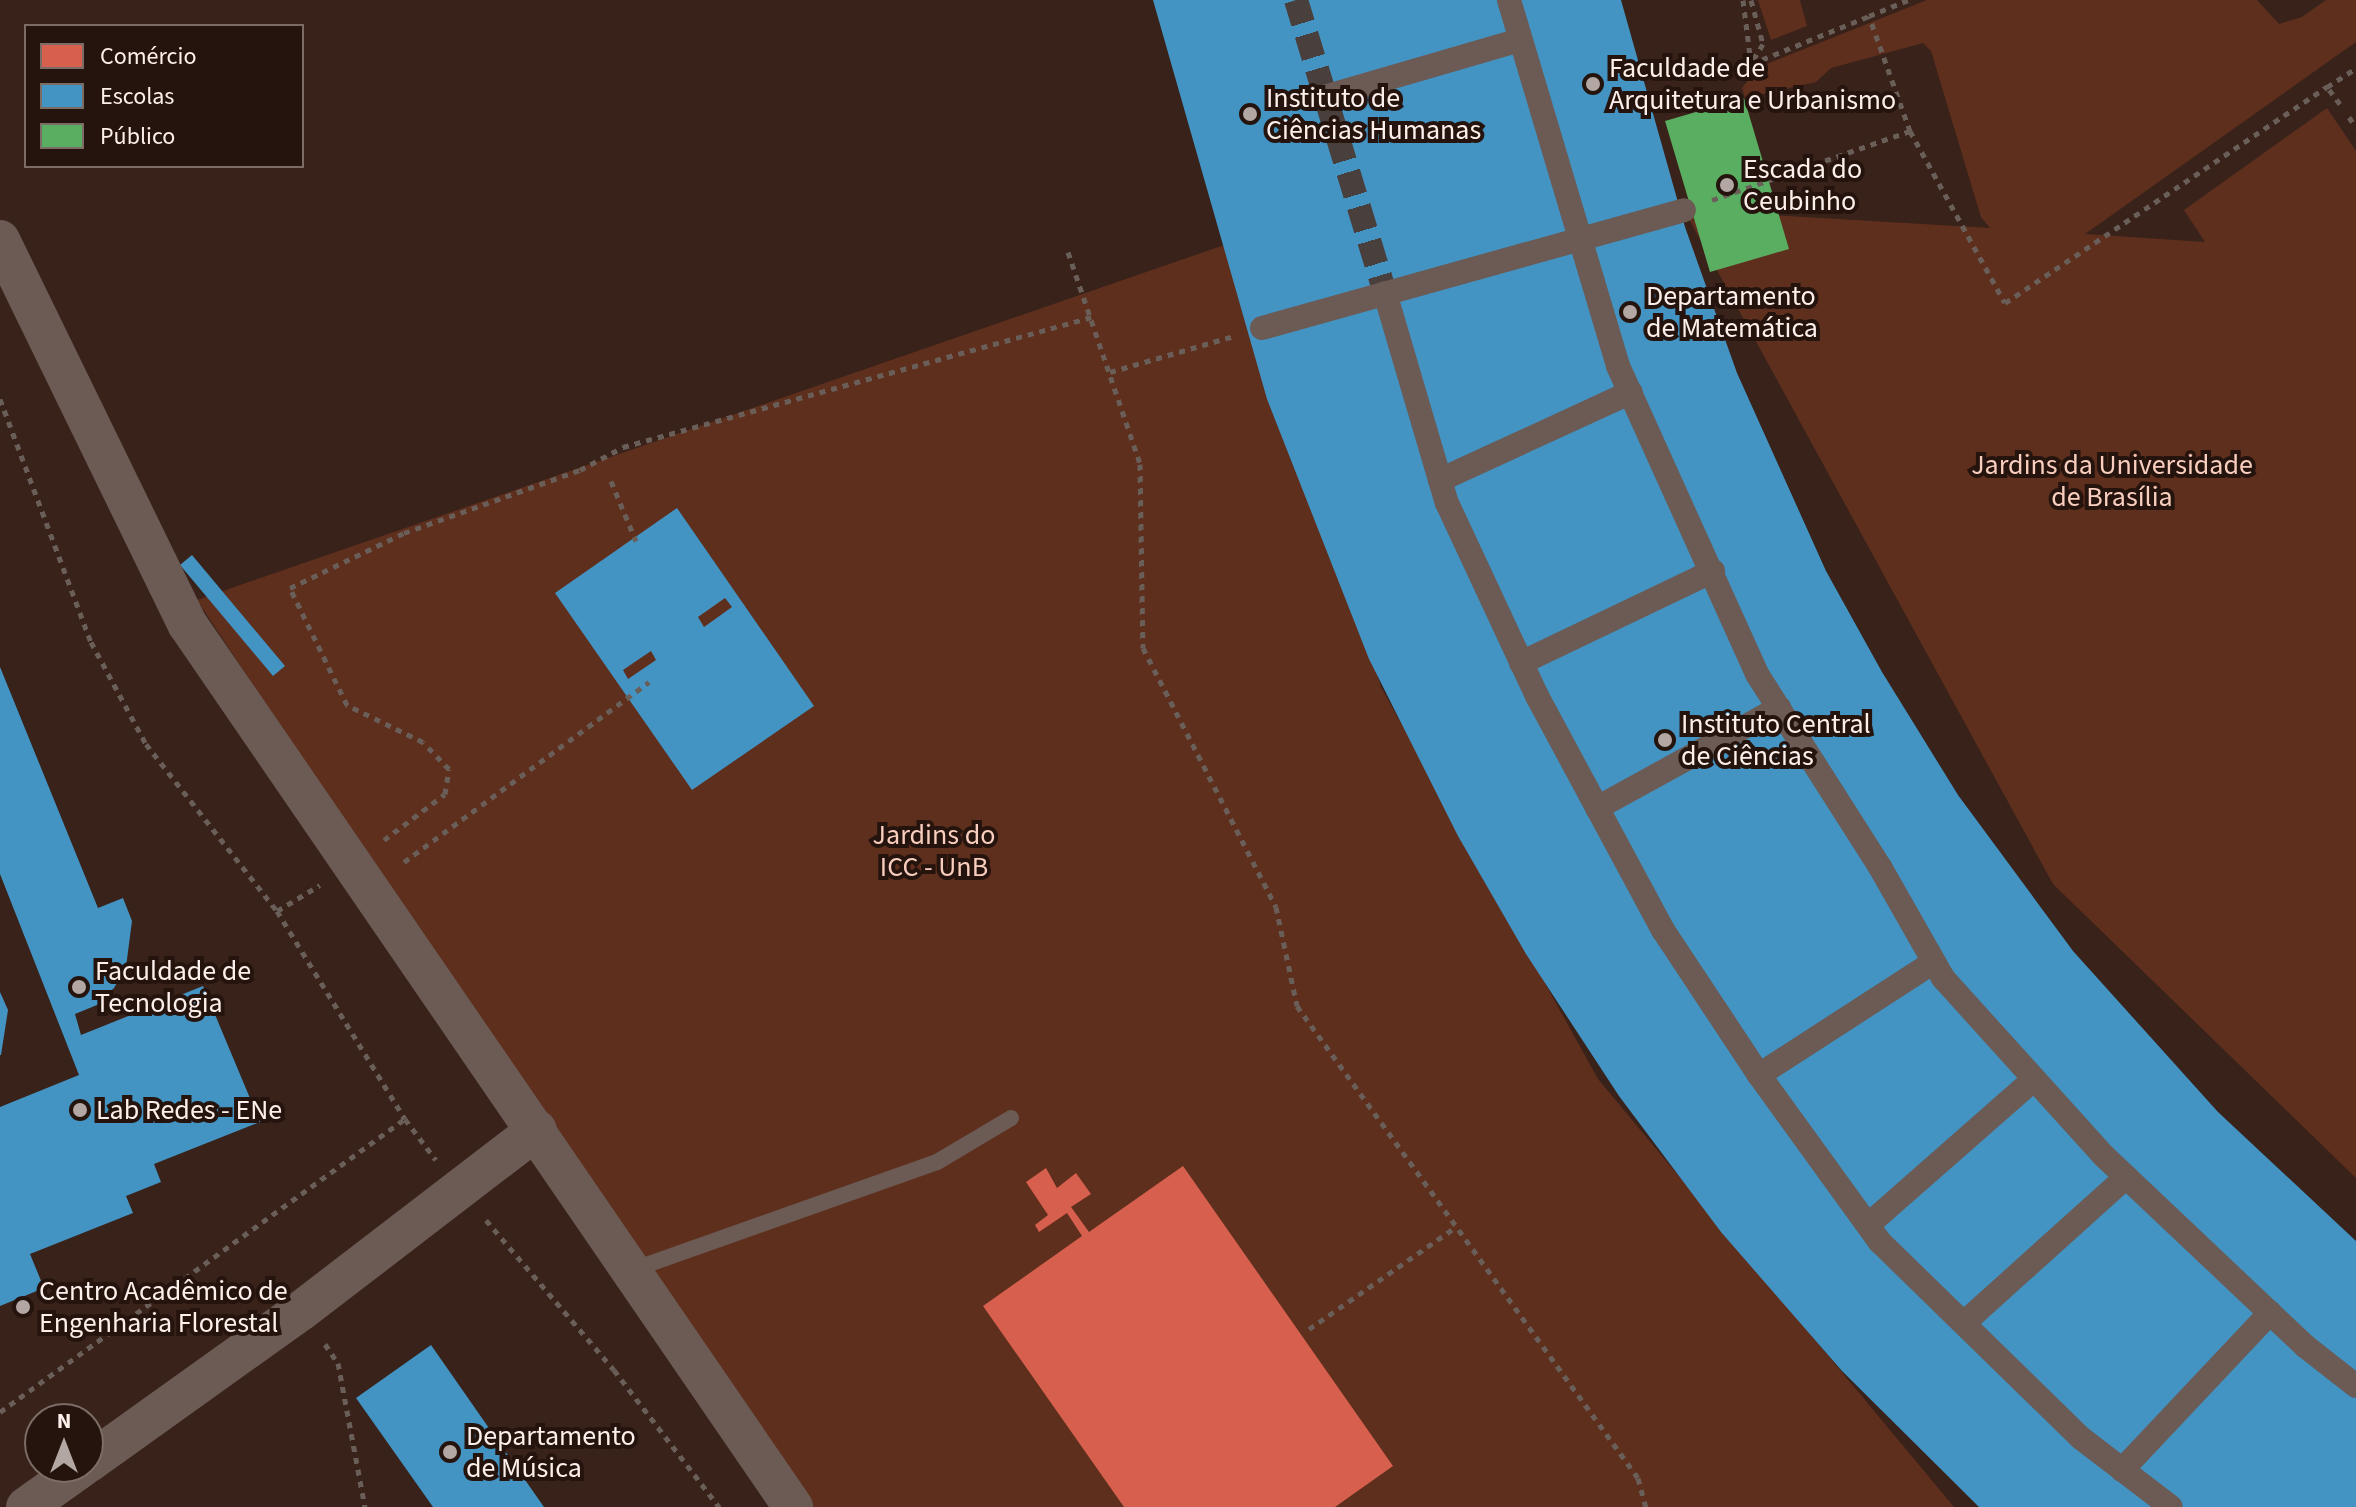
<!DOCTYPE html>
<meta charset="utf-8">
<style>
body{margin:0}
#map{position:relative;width:2356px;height:1507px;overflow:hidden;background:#29201d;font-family:"Source Sans 3",sans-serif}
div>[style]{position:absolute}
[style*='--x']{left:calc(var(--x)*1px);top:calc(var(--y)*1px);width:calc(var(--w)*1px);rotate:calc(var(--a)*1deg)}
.built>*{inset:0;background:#39221a}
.green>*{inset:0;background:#5f2f1d}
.shops>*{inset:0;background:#d6604d}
.schools>*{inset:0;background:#4393c3}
.public>*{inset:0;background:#5aae61}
.pedestrian-tunnel>*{height:24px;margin-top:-12px;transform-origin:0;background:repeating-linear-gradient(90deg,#493f3c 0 24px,transparent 0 36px)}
.path>*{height:5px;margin-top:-2.5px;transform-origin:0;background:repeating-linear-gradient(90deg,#6a5e59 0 6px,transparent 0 12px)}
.service>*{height:16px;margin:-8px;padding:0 8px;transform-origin:8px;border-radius:8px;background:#6b5b54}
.pedestrian>*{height:24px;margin:-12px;padding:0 12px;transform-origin:12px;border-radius:12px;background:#6b5b54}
.tertiary>*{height:40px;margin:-20px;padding:0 20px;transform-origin:20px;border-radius:20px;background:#6b5b54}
.dots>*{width:22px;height:22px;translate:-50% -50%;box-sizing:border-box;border:4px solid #25140e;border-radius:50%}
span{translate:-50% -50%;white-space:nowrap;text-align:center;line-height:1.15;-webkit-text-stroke:8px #25140e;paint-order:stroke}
.poi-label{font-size:28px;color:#fdefeb}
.left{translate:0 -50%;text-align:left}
.park-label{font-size:28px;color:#facebe}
.legend{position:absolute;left:24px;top:24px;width:280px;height:144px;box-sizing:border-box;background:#25140e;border:2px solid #7b6c66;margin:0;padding:10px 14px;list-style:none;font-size:24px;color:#fdefeb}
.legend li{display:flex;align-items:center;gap:16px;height:40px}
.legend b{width:40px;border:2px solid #7b6c66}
.north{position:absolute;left:24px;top:1403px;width:80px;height:80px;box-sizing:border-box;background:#25140e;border:2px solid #7b6c66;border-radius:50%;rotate:0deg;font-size:22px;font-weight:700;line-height:32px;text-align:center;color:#fdefeb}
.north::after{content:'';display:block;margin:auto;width:28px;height:36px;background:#b3a7a3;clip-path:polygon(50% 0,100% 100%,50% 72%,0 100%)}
</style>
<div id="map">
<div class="built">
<i style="clip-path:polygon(evenodd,0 0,2356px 0,2356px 1507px,0 1507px,0 0,26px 26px,302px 26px,302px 166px,26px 166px,26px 26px,0 0,40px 1419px,88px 1419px,88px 1467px,40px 1467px,40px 1419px)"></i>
</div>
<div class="green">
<i style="clip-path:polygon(1758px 0,1800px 0,1807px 26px,1771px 40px)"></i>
<i style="clip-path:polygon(1927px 0,2257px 0,2279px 24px,2302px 17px,2326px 0,2356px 0,2356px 42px,2085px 234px,2205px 242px,2184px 210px,2327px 108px,2356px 151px,2356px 1178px,2053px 884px,1684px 210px,1990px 228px,1981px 217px,1931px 51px,1923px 43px,1831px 68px,1816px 82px,1745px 98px,1742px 88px,1759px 67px)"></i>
<i style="clip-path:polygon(1236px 241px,1381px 687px,1598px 1079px,1954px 1507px,796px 1507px,197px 600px)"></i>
</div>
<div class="shops">
<i style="clip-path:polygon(1183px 1166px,1393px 1466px,1335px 1507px,1124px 1507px,983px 1306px,1082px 1236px,1067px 1213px,1039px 1232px,1035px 1225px,1048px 1215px,1026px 1182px,1046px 1168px,1057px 1188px,1076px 1173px,1091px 1194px,1071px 1207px,1089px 1232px)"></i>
</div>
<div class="schools">
<i style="clip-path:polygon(1153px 0,1621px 0,1685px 227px,1737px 373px,1826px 571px,1882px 672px,1958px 795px,2073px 951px,2218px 1112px,2356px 1241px,2356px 1507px,1979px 1507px,1842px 1371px,1721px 1232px,1619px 1096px,1526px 954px,1458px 836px,1369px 659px,1267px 399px)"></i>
<i style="clip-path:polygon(evenodd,677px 508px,814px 706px,692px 790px,555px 593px,677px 508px,725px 598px,732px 607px,704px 627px,698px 617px,725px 598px,677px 508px,651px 651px,656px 660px,628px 679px,623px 670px,651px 651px)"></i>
<i style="clip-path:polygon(192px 555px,285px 666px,273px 676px,180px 565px)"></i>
<i style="clip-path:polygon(0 667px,98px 908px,123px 898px,132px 921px,126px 967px,114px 988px,97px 1005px,75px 1014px,81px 1035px,203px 986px,260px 1122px,154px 1164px,161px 1182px,126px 1196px,133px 1213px,30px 1254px,44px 1288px,0 1306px,0 1107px,79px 1075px,0 874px)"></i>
<i style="clip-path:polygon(0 992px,8px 1010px,1px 1055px,0 1055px)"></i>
<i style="clip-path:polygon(431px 1345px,544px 1507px,433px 1507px,356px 1398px)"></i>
</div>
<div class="public">
<i style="clip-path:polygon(1744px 98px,1789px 249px,1710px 272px,1665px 121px)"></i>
</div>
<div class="pedestrian-tunnel">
<i style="--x:1296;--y:0;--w:306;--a:73.1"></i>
</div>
<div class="path">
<i style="--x:1743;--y:0;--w:64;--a:82.8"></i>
<i style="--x:1751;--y:0;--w:46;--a:74.7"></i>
<i style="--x:1763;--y:44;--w:22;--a:122"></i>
<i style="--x:1751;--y:64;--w:127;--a:-22.1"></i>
<i style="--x:2340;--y:104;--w:21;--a:-127"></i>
<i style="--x:2327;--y:87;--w:35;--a:-33"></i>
<i style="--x:2349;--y:117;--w:12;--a:55"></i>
<i style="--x:1910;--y:131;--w:196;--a:61.1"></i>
<i style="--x:2005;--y:303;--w:388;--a:-33.9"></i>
<i style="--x:1712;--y:200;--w:210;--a:-19.2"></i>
<i style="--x:1910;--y:131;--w:122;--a:-109.6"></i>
<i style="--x:1869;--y:16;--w:42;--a:-22.3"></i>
<i style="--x:1068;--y:252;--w:224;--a:71.2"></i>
<i style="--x:1140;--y:464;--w:184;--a:89.1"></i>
<i style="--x:1143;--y:648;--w:291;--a:62.8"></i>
<i style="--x:1276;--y:907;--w:101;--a:78"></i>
<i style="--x:1297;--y:1006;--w:582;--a:54.15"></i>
<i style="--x:1638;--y:1478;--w:30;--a:75"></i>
<i style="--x:1110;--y:372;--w:129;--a:-16.2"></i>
<i style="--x:0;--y:399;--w:259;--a:69.5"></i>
<i style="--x:91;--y:642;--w:116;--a:61.7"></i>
<i style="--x:146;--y:744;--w:212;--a:51.9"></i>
<i style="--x:277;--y:911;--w:244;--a:58.4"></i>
<i style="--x:405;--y:1119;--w:51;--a:52.9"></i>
<i style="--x:611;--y:481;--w:65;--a:67.4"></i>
<i style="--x:384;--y:840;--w:76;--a:-37"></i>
<i style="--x:445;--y:794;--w:25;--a:-81"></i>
<i style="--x:449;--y:769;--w:37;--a:-134"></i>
<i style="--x:423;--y:742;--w:85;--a:-154"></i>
<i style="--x:347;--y:705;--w:130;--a:-116"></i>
<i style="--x:290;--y:588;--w:127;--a:-25.8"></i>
<i style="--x:404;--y:533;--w:187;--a:-19.7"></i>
<i style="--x:580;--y:470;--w:49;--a:-28.1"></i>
<i style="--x:623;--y:447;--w:486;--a:-15.5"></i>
<i style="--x:404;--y:862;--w:304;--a:-36.3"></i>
<i style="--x:277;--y:911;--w:50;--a:-31.2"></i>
<i style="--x:486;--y:1220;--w:197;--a:49.5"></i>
<i style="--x:614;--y:1370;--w:173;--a:52.5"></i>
<i style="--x:1309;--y:1329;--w:179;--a:-34.8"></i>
<i style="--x:325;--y:1344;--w:23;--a:56"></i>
<i style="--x:338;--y:1363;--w:147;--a:79.4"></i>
<i style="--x:0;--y:1412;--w:500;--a:-35.9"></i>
</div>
<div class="service">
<i style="--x:632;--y:1270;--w:324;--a:-19.5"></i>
<i style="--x:937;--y:1162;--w:86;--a:-30.7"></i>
</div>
<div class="pedestrian">
<i style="--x:1509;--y:0;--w:382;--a:73.4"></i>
<i style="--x:1618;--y:366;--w:338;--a:65.7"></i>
<i style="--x:1757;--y:674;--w:229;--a:57.5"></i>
<i style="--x:1880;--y:867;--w:128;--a:60.4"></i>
<i style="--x:1943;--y:978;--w:240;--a:47.9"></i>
<i style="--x:2104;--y:1156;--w:277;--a:43.4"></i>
<i style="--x:2305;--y:1346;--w:65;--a:38.1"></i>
<i style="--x:1324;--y:97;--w:204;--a:-16.2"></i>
<i style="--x:1385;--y:293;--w:219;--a:73.6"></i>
<i style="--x:1447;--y:503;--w:213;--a:65"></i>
<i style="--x:1537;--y:696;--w:266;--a:61.7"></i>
<i style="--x:1663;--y:930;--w:174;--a:56.5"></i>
<i style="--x:1759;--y:1075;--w:206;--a:54.1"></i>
<i style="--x:1880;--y:1242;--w:281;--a:44.3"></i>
<i style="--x:2081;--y:1438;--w:113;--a:37.5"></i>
<i style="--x:1262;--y:328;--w:438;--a:-15.6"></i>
<i style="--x:1440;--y:480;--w:210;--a:-24.7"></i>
<i style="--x:1521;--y:663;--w:213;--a:-25.6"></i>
<i style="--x:1597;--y:808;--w:208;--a:-28.8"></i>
<i style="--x:1759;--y:1075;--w:208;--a:-32.9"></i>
<i style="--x:1868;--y:1225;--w:221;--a:-41.3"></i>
<i style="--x:1964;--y:1323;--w:218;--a:-42"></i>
<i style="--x:2122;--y:1470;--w:216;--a:-46.7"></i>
</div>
<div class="tertiary">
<i style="--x:0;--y:240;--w:428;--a:64"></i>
<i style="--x:188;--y:625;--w:1070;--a:55.55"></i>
<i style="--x:88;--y:1463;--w:263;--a:-35.6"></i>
<i style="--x:302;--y:1310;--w:296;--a:-37.5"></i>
<i style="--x:26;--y:1507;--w:69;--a:-35.5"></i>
</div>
<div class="dots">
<i style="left:1593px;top:84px;background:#b3a7a3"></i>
<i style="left:1250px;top:114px;background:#b3a7a3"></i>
<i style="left:1727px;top:185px;background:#b3a7a3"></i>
<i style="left:1630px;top:312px;background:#b3a7a3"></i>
<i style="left:1665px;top:740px;background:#b3a7a3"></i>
<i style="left:79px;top:987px;background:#b3a7a3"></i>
<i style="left:80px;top:1110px;background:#b3a7a3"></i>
<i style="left:23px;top:1307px;background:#b3a7a3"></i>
<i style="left:450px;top:1452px;background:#b3a7a3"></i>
</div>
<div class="poi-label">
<span class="left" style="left:1609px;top:84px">Faculdade de<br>Arquitetura e Urbanismo</span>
<span class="left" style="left:1266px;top:114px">Instituto de<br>Ciências Humanas</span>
<span class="left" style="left:1743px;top:185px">Escada do<br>Ceubinho</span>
<span class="left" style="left:1646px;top:312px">Departamento<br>de Matemática</span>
<span class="left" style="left:1681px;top:740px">Instituto Central<br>de Ciências</span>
<span class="left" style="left:95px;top:987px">Faculdade de<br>Tecnologia</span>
<span class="left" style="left:96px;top:1110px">Lab Redes - ENe</span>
<span class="left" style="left:39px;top:1307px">Centro Acadêmico de<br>Engenharia Florestal</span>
<span class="left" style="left:466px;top:1452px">Departamento<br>de Música</span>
</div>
<div class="park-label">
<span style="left:2112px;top:481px">Jardins da Universidade<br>de Brasília</span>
<span style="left:934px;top:851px">Jardins do<br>ICC - UnB</span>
</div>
<ul class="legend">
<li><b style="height:22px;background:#d6604d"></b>Comércio</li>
<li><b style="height:22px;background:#4393c3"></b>Escolas</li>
<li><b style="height:22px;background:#5aae61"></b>Público</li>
</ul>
<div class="north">N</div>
</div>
